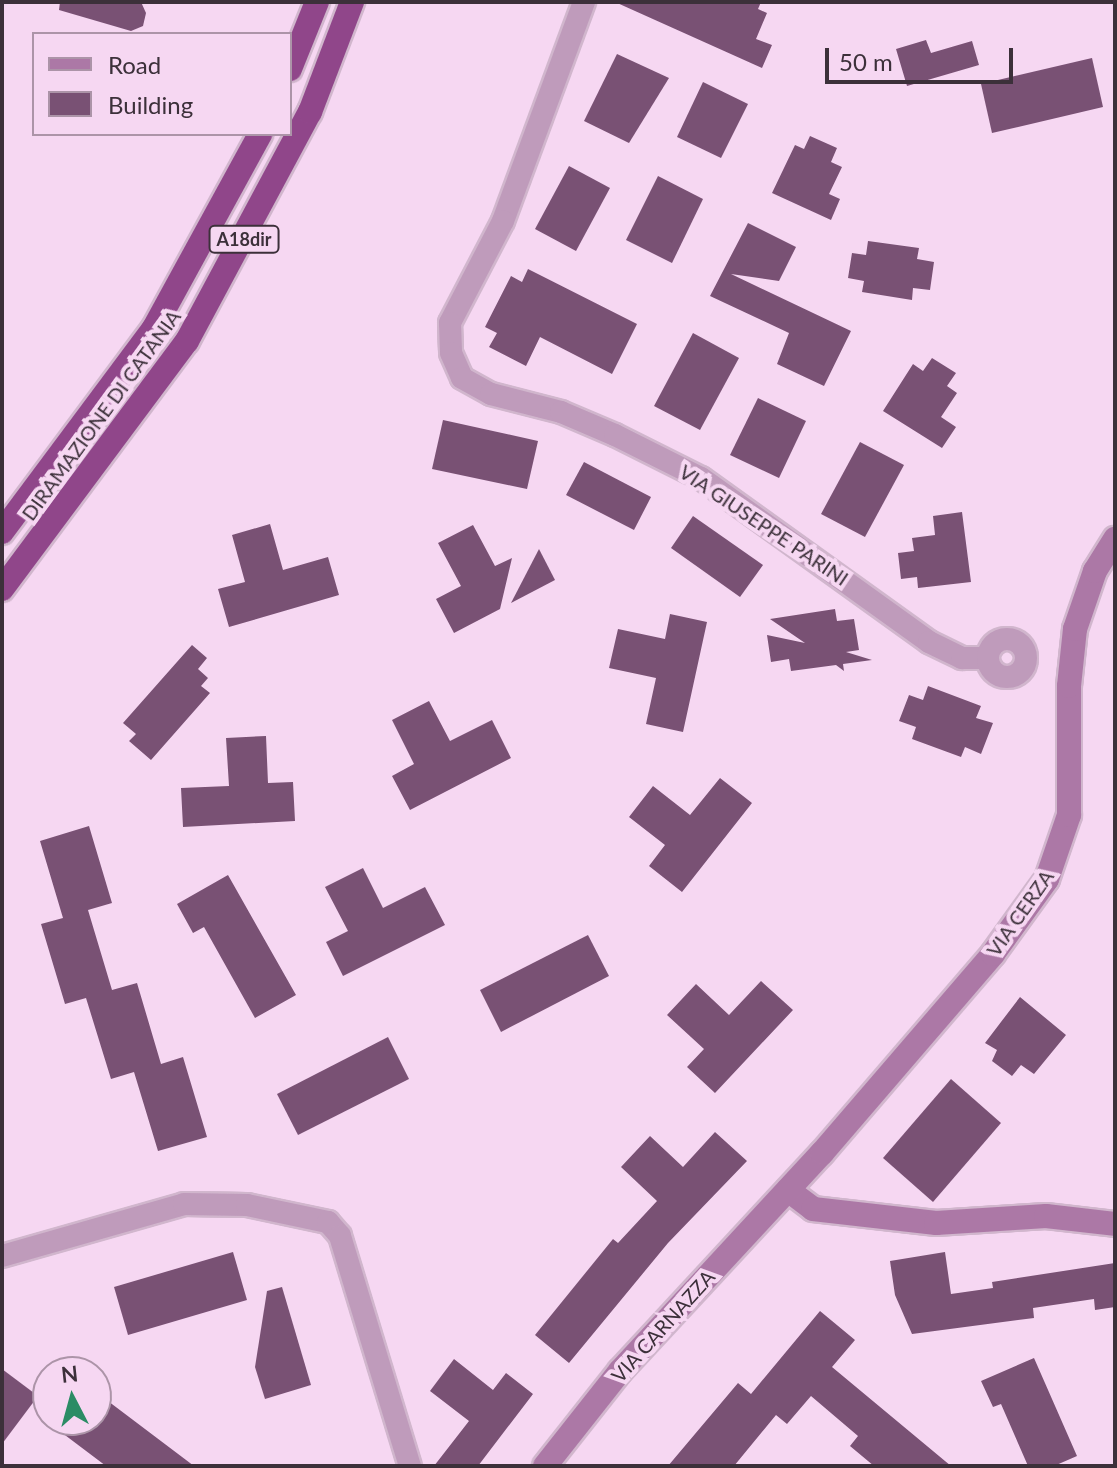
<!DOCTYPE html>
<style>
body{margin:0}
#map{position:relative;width:1117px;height:1468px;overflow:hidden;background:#f6d7f2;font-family:Lato,sans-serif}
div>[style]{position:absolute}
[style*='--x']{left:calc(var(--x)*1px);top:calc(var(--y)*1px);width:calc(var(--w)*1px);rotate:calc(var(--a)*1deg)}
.building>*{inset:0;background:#795174}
.roads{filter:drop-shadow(2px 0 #d1b6cd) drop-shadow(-2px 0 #d1b6cd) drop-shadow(0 2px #d1b6cd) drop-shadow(0 -2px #d1b6cd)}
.street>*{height:22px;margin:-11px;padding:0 11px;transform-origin:11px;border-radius:11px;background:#bf9bbb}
.street>.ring{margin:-11px;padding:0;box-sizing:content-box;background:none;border:22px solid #bf9bbb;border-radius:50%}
.secondary>*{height:24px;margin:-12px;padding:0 12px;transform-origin:12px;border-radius:12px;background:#ac78a6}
.highway>*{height:24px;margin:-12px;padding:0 12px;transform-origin:12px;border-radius:12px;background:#90468a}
span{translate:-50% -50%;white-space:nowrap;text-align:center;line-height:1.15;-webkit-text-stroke:8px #f6d7f2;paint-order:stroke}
.shield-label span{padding:2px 6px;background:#f6d7f2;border:2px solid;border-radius:6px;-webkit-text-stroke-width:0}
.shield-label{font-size:18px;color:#3c303a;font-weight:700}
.street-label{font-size:20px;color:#3c303a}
.frame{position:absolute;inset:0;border:4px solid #3c303a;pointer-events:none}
.legend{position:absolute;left:32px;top:32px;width:260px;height:104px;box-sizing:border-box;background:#f6d7f2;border:2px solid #ac94a8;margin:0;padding:10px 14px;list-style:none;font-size:24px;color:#3c303a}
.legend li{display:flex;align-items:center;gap:16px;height:40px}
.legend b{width:40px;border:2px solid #ac94a8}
.north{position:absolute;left:32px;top:1356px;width:80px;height:80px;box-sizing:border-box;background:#f6d7f2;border:2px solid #ac94a8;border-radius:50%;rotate:354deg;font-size:22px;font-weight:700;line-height:32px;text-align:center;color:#3c303a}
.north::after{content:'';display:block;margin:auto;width:28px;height:36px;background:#2b8c65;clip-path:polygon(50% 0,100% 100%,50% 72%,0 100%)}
.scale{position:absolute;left:825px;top:48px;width:188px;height:36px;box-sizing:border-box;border:4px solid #3c303a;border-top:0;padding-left:10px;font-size:24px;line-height:28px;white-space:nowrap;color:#3c303a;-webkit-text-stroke:6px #f6d7f2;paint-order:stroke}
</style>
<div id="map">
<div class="building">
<i style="clip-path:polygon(60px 2px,141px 2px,146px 13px,143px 26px,131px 31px,59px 10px)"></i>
<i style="clip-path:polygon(615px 2px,761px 2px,758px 9px,767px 13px,756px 39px,772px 45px,762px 68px)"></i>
<i style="clip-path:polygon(926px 40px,931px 53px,972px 41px,979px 65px,907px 86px,896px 49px)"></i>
<i style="clip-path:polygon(617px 54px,669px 78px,629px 143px,584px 121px)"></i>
<i style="clip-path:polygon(1092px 58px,1103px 107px,992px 133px,981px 84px)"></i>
<i style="clip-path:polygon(703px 82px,748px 104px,721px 158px,677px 137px)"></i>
<i style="clip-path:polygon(810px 136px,837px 148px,831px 162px,842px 167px,829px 194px,840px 199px,831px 220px,772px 193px,795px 145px,804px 149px)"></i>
<i style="clip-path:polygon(569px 166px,610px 188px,576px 251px,535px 229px)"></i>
<i style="clip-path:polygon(658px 176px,703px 199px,672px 263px,626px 240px)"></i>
<i style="clip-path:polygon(748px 223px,796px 247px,779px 281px,731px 274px,851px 331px,824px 386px,777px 364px,789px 333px,710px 296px)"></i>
<i style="clip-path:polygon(868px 241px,919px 248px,917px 259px,934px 262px,930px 290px,913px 288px,912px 300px,862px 292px,864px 281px,848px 278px,852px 253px,866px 255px)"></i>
<i style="clip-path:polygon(528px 269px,637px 324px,612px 374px,540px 337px,526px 366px,489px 347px,497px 333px,485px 327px,511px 276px,522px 282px)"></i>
<i style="clip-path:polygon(693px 333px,739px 358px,700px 430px,654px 406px)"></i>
<i style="clip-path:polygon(932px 358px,956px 373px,947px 386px,957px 393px,941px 417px,956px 427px,942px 448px,883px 411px,913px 364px,923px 371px)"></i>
<i style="clip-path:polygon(758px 398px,806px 421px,779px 478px,730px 455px)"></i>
<i style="clip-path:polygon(443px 420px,538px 441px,527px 489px,432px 469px)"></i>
<i style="clip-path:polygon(860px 442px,904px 465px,865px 537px,821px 514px)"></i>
<i style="clip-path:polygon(584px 462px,651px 497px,634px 530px,566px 495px)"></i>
<i style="clip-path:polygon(962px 512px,971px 582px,918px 588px,917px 577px,901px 579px,898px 553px,914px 551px,912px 538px,935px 535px,933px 516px)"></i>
<i style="clip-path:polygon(693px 516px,763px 565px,740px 597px,671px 548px)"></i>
<i style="clip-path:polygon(270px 524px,283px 570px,328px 557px,339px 595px,229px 627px,218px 589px,245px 582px,232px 535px)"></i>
<i style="clip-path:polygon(473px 525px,495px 566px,512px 558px,500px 609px,454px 633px,436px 599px,461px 586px,438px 543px)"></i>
<i style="clip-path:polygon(539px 549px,555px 580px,511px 603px)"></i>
<i style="clip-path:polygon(835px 609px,837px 621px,854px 619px,859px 650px,846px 652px,872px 660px,843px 664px,844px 671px,836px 665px,791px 671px,789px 659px,771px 662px,767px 635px,805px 643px,770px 619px)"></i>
<i style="clip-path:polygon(670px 614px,707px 622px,683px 732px,646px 724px,656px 678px,609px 668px,618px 629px,665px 639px)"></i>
<i style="clip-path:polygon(192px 645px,207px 658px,198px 669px,208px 678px,201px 686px,210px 693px,151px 760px,129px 741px,136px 734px,123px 723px)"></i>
<i style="clip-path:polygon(928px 686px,981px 706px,976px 718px,993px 723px,981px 754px,965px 747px,961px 757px,912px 739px,916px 727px,899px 721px,909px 695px,923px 700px)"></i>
<i style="clip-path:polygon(429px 701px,450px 741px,492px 720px,511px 758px,410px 810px,392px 776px,414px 764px,392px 720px)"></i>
<i style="clip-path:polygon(266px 736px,268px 783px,293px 782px,295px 821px,183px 827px,181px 788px,229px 786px,226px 738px)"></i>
<i style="clip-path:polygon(720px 778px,752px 803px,682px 892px,649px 866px,665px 845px,629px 817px,653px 786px,690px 815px)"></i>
<i style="clip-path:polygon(89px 826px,112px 903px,88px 910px,112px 990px,137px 983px,161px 1064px,183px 1057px,207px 1137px,158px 1151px,134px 1072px,111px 1079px,86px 998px,65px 1004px,41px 924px,63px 918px,40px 841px)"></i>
<i style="clip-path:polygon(363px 868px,383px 908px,425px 887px,445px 925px,343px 976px,326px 942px,348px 931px,325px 887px)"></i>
<i style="clip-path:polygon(228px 875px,296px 995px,255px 1018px,204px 927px,193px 933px,177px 904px)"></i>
<i style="clip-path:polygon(588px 935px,609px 976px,501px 1032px,480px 990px)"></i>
<i style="clip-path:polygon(761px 981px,793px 1010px,715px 1093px,687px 1067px,704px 1049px,667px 1015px,696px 984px,729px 1015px)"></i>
<i style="clip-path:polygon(1020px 997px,1066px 1035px,1034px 1074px,1021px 1065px,1012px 1076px,992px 1061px,997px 1050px,985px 1043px)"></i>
<i style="clip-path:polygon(388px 1037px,409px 1079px,298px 1135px,277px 1094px)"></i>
<i style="clip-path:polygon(951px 1079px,1001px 1123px,933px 1202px,883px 1158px)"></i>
<i style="clip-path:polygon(715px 1132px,747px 1161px,668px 1243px,569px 1363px,535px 1335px,613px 1239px,618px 1243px,657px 1201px,621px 1167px,650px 1136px,683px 1167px)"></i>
<i style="clip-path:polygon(233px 1252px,247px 1300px,128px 1335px,114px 1287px)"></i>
<i style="clip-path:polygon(945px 1252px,951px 1294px,993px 1288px,992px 1282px,1115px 1263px,1115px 1307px,1095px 1310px,1094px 1299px,1033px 1308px,1034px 1318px,912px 1334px,895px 1295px,890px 1261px)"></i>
<i style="clip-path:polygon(282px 1287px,311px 1385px,265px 1399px,255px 1367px,267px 1291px)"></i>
<i style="clip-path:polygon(820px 1311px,855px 1340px,832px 1367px,951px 1466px,874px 1466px,850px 1446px,858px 1436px,811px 1396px,787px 1424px,776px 1415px,734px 1466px,668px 1466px,738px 1383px,751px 1394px)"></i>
<i style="clip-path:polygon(1034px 1358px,1077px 1456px,1054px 1466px,1028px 1466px,1001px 1404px,993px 1407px,981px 1381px)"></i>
<i style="clip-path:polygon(454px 1359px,493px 1390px,506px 1373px,533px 1394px,478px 1466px,434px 1466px,469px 1421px,430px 1391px)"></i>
<i style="clip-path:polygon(2px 1369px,38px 1396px,2px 1444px)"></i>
<i style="clip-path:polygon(96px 1392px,194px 1466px,106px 1466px,45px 1420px,96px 1420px)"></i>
</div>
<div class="roads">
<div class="street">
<i style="--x:584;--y:2;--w:233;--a:110.3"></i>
<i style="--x:503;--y:221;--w:115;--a:117.5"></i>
<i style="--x:450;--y:323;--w:30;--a:88"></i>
<i style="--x:451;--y:353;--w:27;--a:66"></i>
<i style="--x:462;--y:378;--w:33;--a:29"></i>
<i style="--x:491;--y:394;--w:72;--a:14.4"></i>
<i style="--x:561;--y:412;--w:59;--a:23.1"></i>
<i style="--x:615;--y:435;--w:96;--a:26.6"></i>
<i style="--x:701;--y:478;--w:281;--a:35.7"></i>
<i style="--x:929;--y:642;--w:37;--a:26"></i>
<i style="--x:962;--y:658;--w:25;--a:0"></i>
<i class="ring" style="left:988px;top:639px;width:16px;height:16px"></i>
<i style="--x:2;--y:1256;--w:189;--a:-15.9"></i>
<i style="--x:184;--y:1204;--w:63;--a:0.9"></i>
<i style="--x:247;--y:1205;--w:83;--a:11.9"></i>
<i style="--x:328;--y:1222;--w:18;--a:49"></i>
<i style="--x:340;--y:1236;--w:240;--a:73.1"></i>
</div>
<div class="secondary">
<i style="--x:788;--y:1190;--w:31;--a:37"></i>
<i style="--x:813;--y:1209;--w:124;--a:6.5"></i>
<i style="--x:936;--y:1223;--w:110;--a:-3.6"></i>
<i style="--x:1046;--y:1216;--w:69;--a:6.6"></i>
<i style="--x:545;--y:1466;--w:121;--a:-51.7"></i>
<i style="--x:620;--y:1371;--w:297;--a:-47.2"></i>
<i style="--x:822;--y:1153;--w:262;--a:-49.3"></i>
<i style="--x:993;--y:954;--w:92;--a:-54.2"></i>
<i style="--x:1047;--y:879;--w:68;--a:-71"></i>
<i style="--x:1069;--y:815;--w:129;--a:-90"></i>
<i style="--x:1069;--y:686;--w:57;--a:-84"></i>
<i style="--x:1075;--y:629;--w:61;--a:-71"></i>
<i style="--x:1095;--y:571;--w:38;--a:-58"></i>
</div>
<div class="highway">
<i style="--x:290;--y:69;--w:72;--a:-68.1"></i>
<i style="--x:2;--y:532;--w:254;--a:-53.3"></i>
<i style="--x:154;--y:328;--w:221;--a:-61.3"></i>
<i style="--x:2;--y:589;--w:309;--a:-53.3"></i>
<i style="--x:187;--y:341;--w:260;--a:-61.8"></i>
<i style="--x:310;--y:112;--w:118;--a:-69.1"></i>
</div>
</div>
<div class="shield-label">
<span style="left:244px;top:239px">A18dir</span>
</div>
<div class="street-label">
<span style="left:101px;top:415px;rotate:-54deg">DIRAMAZIONE DI CATANIA</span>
<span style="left:764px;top:525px;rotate:34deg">VIA GIUSEPPE PARINI</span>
<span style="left:1020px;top:913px;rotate:-55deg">VIA CERZA</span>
<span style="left:663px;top:1326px;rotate:-48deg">VIA CARNAZZA</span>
</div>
<div class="frame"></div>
<ul class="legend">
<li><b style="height:10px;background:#ac78a6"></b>Road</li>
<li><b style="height:22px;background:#795174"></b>Building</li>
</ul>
<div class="north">N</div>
<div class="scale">50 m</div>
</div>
